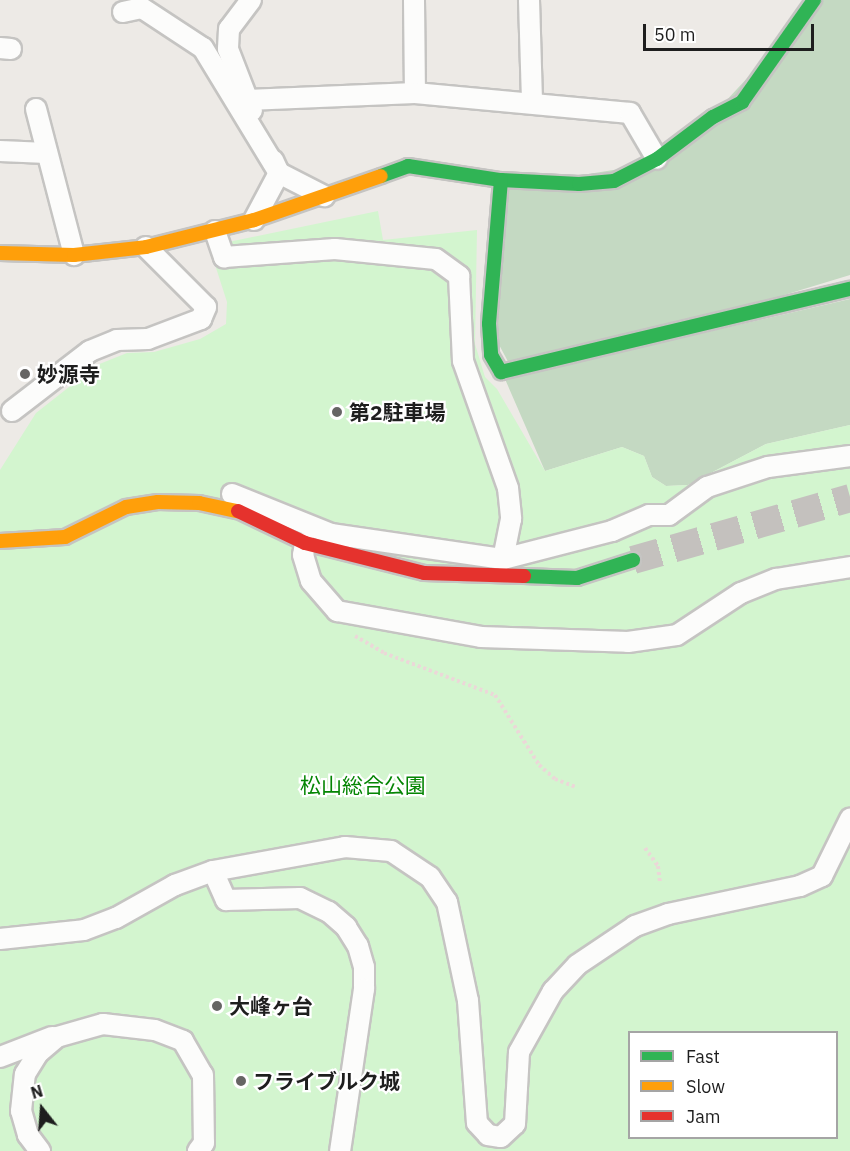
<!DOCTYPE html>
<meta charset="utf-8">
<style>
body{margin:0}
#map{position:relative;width:850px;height:1151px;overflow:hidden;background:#edeae6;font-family:"IBM Plex Sans","Noto Sans JP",sans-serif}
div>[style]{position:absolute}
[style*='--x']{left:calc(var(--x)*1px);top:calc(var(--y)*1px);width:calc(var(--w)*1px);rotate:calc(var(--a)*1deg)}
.cemetery>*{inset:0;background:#c4d9c2}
.park>*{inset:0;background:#d3f5cf}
.secondary-tunnel>*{height:28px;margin-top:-14px;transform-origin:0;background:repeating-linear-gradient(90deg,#c4c1be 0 28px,transparent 0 42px)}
.path>*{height:4px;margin-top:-2px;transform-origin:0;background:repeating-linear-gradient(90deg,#ebd8d8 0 3px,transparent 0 6px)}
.roads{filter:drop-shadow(2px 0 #c5c4c2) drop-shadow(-2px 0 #c5c4c2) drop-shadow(0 2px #c5c4c2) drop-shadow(0 -2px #c5c4c2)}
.street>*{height:20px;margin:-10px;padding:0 10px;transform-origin:10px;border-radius:10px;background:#fcfcfb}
.fast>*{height:14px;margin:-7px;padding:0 7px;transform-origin:7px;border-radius:7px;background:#30b455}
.slow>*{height:14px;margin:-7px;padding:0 7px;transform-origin:7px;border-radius:7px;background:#ff9f0a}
.jam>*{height:14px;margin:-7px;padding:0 7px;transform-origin:7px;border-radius:7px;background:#e5322d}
.dots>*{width:16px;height:16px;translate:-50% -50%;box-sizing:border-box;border:3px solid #fff;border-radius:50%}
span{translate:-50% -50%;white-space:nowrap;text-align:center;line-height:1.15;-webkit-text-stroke:4.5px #fff;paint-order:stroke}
.poi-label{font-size:21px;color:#1e1e1e;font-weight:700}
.left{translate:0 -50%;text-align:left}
.park-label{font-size:21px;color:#048503}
.legend{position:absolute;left:628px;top:1031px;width:210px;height:108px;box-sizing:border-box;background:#fff;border:2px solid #a5a5a5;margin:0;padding:8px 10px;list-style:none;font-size:18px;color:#1e1e1e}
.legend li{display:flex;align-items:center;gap:12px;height:30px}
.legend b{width:30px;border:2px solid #a5a5a5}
.north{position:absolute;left:12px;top:1079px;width:60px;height:60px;-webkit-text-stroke:4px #fff;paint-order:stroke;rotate:343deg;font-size:16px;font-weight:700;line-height:24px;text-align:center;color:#1e1e1e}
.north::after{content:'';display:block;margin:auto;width:21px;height:27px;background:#1e1e1e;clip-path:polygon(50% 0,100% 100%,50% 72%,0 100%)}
.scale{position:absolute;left:643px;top:24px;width:171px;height:27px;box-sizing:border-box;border:3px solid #1e1e1e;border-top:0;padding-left:8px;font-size:18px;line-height:21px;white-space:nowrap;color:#1e1e1e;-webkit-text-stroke:4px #fff;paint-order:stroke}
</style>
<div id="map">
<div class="cemetery">
<i style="clip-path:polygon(820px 0,850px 0,850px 275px,728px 312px,511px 367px,497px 341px,506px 187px,670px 161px)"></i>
<i style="clip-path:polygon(850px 299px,850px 425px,766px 444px,688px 485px,666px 486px,652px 477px,644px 456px,622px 447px,545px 471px,505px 379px)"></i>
</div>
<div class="park">
<i style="clip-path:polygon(evenodd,378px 211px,383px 240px,477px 230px,475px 344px,485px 377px,497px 389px,545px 471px,622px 447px,644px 456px,652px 477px,666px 486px,688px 485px,766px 444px,850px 425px,850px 1151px,0 1151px,0 470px,36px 413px,97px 365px,127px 353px,154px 352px,200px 339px,226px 324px,227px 302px,209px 246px,378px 211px,630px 1032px,836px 1032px,836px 1138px,630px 1138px,630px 1032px)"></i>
</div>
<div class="secondary-tunnel">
<i style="--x:633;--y:560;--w:226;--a:-15.9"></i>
</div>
<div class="path">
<i style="--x:355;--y:636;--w:34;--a:30"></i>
<i style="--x:384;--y:653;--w:119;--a:20.7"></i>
<i style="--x:495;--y:695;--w:83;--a:57.8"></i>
<i style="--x:539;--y:765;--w:21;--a:41"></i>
<i style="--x:555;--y:779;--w:22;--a:21"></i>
<i style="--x:645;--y:848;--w:22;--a:54"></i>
<i style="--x:658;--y:866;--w:17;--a:83"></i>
</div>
<div class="roads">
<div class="street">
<i style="--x:251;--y:0;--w:36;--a:127"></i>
<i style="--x:229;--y:29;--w:20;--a:93"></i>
<i style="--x:228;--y:49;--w:66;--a:68.8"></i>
<i style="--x:414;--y:0;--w:93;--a:89.4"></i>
<i style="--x:529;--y:0;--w:103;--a:88.3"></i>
<i style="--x:123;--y:12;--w:19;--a:-12"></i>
<i style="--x:142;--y:8;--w:73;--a:33.3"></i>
<i style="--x:203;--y:48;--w:146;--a:58.7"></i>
<i style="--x:279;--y:173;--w:51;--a:27.1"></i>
<i style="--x:0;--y:48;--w:11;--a:5"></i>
<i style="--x:247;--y:100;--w:168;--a:-2.4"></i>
<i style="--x:415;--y:93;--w:216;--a:5.3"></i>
<i style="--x:630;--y:113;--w:53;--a:59.6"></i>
<i style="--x:36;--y:109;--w:151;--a:75.4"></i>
<i style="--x:0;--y:151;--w:47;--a:2.4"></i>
<i style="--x:254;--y:220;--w:53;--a:-62"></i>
<i style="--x:279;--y:173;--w:14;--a:-115"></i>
<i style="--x:215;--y:231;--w:28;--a:71"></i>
<i style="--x:224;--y:257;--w:111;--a:-4.1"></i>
<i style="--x:335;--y:249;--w:101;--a:5.7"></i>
<i style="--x:436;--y:259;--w:29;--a:36"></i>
<i style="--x:459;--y:276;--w:85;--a:87.3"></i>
<i style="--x:463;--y:361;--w:135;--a:70.5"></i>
<i style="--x:508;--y:488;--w:31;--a:84"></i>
<i style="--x:511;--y:519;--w:41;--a:101.3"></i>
<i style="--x:12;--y:411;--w:98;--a:-37.6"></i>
<i style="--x:90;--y:351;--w:29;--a:-22"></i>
<i style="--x:117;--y:340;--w:31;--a:-2"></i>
<i style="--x:148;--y:339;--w:57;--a:-20.7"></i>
<i style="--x:201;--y:319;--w:13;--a:-67"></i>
<i style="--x:206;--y:307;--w:85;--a:-135"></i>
<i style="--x:232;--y:494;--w:107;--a:22"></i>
<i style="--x:331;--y:534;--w:174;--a:8.3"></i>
<i style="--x:503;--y:559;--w:113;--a:-14.4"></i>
<i style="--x:612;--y:531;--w:40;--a:-23.4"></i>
<i style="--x:649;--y:515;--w:20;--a:0"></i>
<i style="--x:669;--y:515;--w:47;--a:-36.4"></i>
<i style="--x:707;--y:487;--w:64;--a:-18.2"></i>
<i style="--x:768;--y:467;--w:83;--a:-7.6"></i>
<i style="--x:305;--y:543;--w:12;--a:99"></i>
<i style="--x:303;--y:555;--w:27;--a:73"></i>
<i style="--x:311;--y:581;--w:40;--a:49"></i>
<i style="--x:337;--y:611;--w:146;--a:10.2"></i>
<i style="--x:481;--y:637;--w:147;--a:1.9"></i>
<i style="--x:628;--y:642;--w:49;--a:-8.1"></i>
<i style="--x:677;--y:635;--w:77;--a:-33.3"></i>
<i style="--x:741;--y:593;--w:38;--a:-22"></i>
<i style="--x:776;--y:579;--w:75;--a:-9.2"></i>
<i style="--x:213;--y:871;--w:32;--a:66"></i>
<i style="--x:226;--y:900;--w:74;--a:-1.5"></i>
<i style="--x:300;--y:898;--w:32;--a:26"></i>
<i style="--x:329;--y:912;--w:23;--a:41"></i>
<i style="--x:346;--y:927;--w:22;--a:58"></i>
<i style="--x:358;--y:946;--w:22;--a:74"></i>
<i style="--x:364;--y:967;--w:22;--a:90"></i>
<i style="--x:364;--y:989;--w:164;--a:98.4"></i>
<i style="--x:0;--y:939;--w:84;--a:-6.1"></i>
<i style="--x:84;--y:930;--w:34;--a:-21"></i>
<i style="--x:116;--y:918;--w:68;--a:-29.2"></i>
<i style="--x:175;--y:885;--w:40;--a:-20.2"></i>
<i style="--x:213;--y:871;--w:134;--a:-10.3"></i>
<i style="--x:345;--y:847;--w:46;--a:5"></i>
<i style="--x:391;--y:851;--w:47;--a:33.7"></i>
<i style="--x:430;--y:877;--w:30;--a:56"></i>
<i style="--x:447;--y:902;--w:101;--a:78"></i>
<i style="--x:468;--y:1001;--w:122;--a:85.8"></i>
<i style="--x:477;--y:1123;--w:16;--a:47"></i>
<i style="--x:488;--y:1135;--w:13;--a:9"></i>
<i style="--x:501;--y:1137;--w:19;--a:-43"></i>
<i style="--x:515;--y:1124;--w:72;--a:-86.8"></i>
<i style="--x:519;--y:1052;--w:70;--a:-60.9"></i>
<i style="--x:553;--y:991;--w:35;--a:-47"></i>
<i style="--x:577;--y:965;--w:70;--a:-33.9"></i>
<i style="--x:635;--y:926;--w:35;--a:-20"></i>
<i style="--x:668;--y:914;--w:135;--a:-12"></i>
<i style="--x:800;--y:886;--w:24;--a:-24"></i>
<i style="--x:822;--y:876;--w:64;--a:-63.8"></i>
<i style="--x:0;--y:1057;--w:56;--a:-21"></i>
<i style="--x:40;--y:1151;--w:20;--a:-127"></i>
<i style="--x:28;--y:1135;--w:25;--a:-106"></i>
<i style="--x:21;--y:1111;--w:37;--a:-84"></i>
<i style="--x:25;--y:1074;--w:25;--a:-58"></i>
<i style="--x:38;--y:1053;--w:25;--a:-40"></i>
<i style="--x:57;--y:1037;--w:48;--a:-15.8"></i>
<i style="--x:103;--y:1024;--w:52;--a:6.6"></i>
<i style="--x:155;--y:1030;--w:30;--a:21"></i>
<i style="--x:183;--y:1041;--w:39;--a:60"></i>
<i style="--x:203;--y:1075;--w:68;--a:89.2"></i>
<i style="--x:204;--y:1143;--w:10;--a:127"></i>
</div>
<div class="fast">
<i style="--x:381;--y:176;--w:29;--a:-20"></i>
<i style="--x:408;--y:166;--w:94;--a:8.6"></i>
<i style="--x:501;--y:180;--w:78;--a:2.9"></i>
<i style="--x:579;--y:184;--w:35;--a:-5"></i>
<i style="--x:614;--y:181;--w:48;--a:-27.1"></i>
<i style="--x:657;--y:159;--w:70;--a:-36.9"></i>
<i style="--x:713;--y:117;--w:33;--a:-27"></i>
<i style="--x:742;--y:102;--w:125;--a:-54.8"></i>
<i style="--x:501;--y:180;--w:144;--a:94.8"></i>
<i style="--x:489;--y:324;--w:31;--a:86"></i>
<i style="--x:491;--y:355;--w:20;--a:60"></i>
<i style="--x:501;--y:372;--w:359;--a:-13.4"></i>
<i style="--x:524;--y:576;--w:53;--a:2.2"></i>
<i style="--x:577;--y:578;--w:59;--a:-17.8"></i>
</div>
<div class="slow">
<i style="--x:0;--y:253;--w:74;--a:1.5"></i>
<i style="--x:74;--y:255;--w:72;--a:-6.3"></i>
<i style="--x:146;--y:247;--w:111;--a:-14"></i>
<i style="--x:254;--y:220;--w:134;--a:-19.1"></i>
<i style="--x:0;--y:541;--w:65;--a:-3.5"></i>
<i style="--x:65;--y:537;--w:68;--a:-26.2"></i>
<i style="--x:126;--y:507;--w:32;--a:-9"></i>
<i style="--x:158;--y:502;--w:41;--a:1.4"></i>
<i style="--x:199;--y:503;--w:40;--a:12"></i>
</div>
<div class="jam">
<i style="--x:238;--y:511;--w:74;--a:25.5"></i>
<i style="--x:305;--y:543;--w:123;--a:14.1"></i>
<i style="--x:424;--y:573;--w:100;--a:1.7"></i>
</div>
</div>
<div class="dots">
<i style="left:25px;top:374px;background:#666564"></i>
<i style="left:337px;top:412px;background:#666564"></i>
<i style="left:217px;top:1006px;background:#666564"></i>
<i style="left:241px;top:1081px;background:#666564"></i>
</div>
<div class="poi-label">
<span class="left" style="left:37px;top:374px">妙源寺</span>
<span class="left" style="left:349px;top:412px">第2駐車場</span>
<span class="left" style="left:229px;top:1006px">大峰ヶ台</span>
<span class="left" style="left:253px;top:1081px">フライブルク城</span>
</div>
<div class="park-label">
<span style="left:363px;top:785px">松山総合公園</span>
</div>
<ul class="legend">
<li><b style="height:8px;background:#30b455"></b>Fast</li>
<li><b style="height:8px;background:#ff9f0a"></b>Slow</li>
<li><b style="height:8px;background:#e5322d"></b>Jam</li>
</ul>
<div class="north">N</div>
<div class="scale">50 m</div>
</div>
